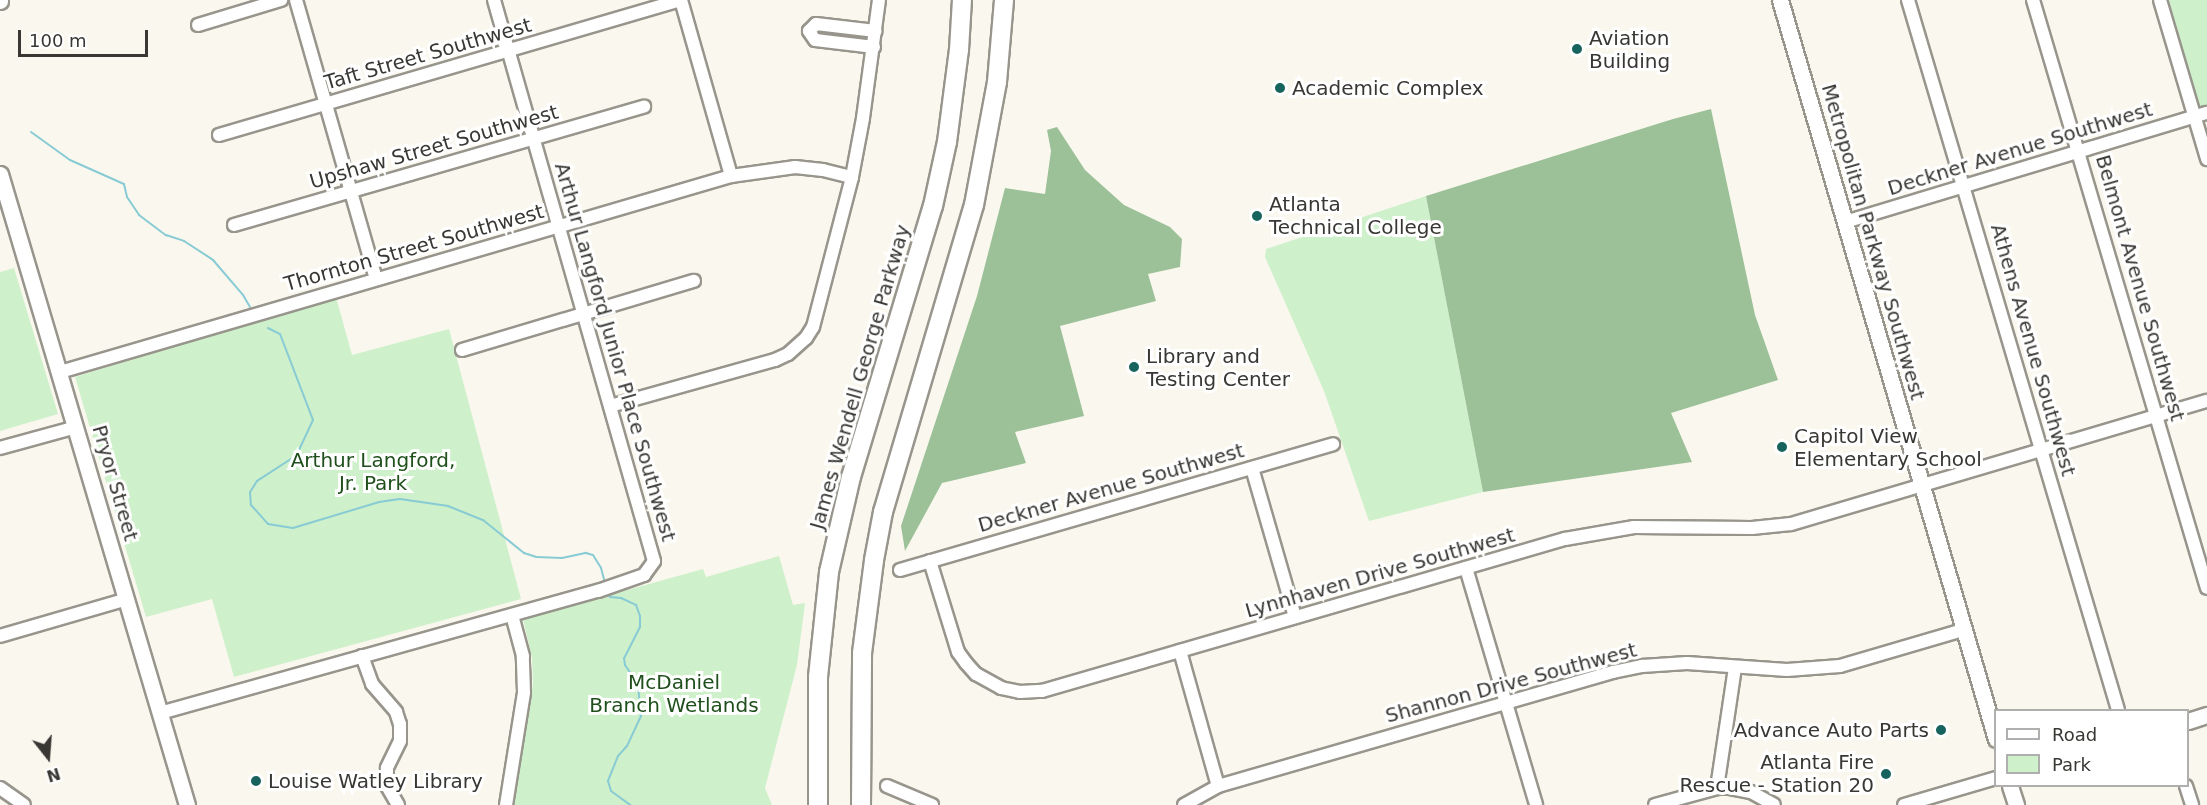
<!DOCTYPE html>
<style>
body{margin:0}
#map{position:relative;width:2207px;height:805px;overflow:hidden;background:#faf8ee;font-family:"DejaVu Sans",sans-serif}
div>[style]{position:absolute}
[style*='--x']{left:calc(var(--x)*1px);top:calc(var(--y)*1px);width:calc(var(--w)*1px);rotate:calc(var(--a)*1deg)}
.green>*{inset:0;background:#cef0ca}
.forest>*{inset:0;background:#9cc098}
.stream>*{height:2px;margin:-1px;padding:0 1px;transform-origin:1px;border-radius:1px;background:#88cbd4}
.roads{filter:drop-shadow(2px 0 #97958c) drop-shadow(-2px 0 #97958c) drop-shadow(0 2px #97958c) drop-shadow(0 -2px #97958c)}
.minor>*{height:12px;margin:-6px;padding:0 6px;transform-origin:6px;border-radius:6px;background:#fff}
.major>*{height:15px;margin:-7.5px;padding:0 7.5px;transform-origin:7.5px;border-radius:7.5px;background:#fff}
.highway>*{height:18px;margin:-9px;padding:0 9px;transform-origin:9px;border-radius:9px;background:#fff}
.dots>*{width:16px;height:16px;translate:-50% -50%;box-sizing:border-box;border:3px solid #fff;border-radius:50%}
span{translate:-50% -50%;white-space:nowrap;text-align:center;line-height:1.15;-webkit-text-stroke:6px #fff;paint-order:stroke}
.poi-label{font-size:20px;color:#383734}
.left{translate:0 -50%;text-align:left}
.right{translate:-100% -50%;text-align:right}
.street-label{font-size:20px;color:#383734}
.park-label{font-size:20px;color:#1f501c}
.legend{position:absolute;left:1994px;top:709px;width:195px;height:78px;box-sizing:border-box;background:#fff;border:2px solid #afafae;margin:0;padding:8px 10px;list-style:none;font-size:18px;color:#383734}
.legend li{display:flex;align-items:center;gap:12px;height:30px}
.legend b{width:30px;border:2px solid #afafae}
.north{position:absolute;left:18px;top:727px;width:60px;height:60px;-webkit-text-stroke:4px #fff;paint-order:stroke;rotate:163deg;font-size:16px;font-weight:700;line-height:24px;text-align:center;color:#383734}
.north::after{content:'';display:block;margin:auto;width:21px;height:27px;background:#383734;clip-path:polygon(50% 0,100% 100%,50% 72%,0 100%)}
.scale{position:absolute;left:18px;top:30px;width:130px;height:27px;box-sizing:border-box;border:3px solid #383734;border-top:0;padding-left:8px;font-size:18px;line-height:21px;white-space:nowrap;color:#383734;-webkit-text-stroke:4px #fff;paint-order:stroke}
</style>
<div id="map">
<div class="green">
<i style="clip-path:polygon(2157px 0,2207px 0,2207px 109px,2190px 114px)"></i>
<i style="clip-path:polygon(1426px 196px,1483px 492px,1369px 521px,1324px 391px,1265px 257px,1266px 249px)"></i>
<i style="clip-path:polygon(14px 268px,58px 414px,0 431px,0 272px)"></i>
<i style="clip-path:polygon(336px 297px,352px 355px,449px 329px,521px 599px,234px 677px,212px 599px,146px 617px,75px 377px)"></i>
<i style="clip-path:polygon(779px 556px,793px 605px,805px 603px,797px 665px,765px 788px,772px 805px,514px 805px,533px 684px,532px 658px,523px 619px,703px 569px,706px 577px)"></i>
</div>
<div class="forest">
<i style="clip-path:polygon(1711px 109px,1755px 315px,1778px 380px,1671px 413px,1692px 462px,1483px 492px,1426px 196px,1673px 119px)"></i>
<i style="clip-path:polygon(1057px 127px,1085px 170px,1124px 205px,1170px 227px,1182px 239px,1180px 267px,1148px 274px,1156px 301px,1060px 326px,1084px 416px,1015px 432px,1026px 463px,942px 483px,905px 551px,901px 526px,977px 296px,1005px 188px,1045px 194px,1051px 151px,1047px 130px)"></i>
</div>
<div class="stream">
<i style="--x:31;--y:132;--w:48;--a:35.7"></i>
<i style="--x:70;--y:160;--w:59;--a:24"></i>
<i style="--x:124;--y:184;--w:13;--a:77"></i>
<i style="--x:127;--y:197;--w:22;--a:56"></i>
<i style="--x:139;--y:215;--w:34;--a:37"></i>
<i style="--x:166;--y:235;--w:19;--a:18"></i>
<i style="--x:184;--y:241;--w:35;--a:33"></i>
<i style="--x:213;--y:260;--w:46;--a:49.4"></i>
<i style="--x:243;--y:295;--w:14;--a:60"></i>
<i style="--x:268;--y:328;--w:13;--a:27"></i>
<i style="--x:280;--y:334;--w:92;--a:69"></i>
<i style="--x:313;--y:420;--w:38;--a:115"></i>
<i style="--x:297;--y:455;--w:48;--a:147"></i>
<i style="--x:257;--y:481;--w:13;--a:122"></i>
<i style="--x:250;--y:492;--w:13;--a:86"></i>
<i style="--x:251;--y:505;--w:25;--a:48"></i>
<i style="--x:268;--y:524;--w:25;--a:9"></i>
<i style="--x:293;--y:528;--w:90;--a:-16.8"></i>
<i style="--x:379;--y:502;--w:21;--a:-8"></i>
<i style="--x:400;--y:499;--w:49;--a:8.3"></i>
<i style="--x:448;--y:506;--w:38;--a:22"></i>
<i style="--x:483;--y:520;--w:53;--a:38.8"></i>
<i style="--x:524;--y:553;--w:13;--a:18"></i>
<i style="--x:536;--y:557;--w:26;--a:2"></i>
<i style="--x:562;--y:558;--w:25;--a:-12"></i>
<i style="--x:586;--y:553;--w:7;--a:16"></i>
<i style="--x:593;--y:555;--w:15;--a:58"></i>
<i style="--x:601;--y:568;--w:16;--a:75"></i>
<i style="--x:608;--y:591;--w:6;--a:72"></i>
<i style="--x:610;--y:597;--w:11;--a:5"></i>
<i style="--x:621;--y:598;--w:17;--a:25"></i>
<i style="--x:636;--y:605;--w:12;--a:70"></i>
<i style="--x:640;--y:616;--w:11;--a:90"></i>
<i style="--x:640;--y:627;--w:35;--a:117"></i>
<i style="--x:624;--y:658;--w:7;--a:82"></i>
<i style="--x:625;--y:665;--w:23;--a:56"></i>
<i style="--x:638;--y:684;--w:32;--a:85"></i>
<i style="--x:641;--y:716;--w:33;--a:115"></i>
<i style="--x:627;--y:746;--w:13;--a:132"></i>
<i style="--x:618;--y:756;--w:27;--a:112"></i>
<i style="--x:608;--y:781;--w:10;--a:73"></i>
<i style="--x:611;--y:791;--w:24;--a:36"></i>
</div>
<div class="roads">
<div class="minor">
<i style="--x:296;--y:0;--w:290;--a:74"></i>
<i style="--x:681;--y:0;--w:183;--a:74.1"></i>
<i style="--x:1908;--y:0;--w:740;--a:73.52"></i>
<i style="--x:2033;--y:0;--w:613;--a:73.52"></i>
<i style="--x:2160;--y:0;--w:166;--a:73.5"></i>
<i style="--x:198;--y:25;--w:87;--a:-16.8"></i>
<i style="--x:874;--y:47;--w:59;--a:-173.2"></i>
<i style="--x:815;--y:40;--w:11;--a:-124"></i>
<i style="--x:809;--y:31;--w:10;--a:-45"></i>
<i style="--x:816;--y:24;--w:60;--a:6.7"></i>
<i style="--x:219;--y:135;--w:481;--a:-16.3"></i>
<i style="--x:1845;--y:222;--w:378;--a:-16.8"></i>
<i style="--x:234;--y:225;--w:427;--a:-16.1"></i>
<i style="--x:462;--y:350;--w:242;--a:-16.6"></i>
<i style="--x:60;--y:372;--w:699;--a:-16.28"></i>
<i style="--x:731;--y:176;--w:65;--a:-8"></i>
<i style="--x:795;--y:167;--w:28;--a:6"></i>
<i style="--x:823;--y:170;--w:30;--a:14"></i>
<i style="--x:610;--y:406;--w:171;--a:-15.6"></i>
<i style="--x:775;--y:360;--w:14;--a:-25"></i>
<i style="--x:788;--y:354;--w:24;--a:-42"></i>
<i style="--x:806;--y:338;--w:13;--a:-58"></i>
<i style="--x:813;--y:327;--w:155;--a:-75.4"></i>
<i style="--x:852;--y:177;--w:60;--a:-79.4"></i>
<i style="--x:863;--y:118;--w:119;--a:-82.3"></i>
<i style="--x:0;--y:448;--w:79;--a:-15.4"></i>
<i style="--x:1252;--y:468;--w:155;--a:73.9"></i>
<i style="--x:930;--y:561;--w:95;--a:72.9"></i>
<i style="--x:958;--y:652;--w:14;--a:54"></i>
<i style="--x:966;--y:663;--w:15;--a:48"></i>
<i style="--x:976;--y:674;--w:29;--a:29"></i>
<i style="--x:1001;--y:688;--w:19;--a:12"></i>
<i style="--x:1020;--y:692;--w:22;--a:-3"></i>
<i style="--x:1042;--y:691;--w:545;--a:-16.21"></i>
<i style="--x:1565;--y:539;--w:70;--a:-9.9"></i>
<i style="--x:1634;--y:527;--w:118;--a:0.5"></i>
<i style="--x:1752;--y:528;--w:39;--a:-6"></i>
<i style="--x:1791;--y:524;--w:434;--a:-16.5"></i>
<i style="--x:1466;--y:568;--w:247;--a:73.5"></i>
<i style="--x:900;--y:570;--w:451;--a:-16.2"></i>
<i style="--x:0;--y:636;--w:132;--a:-16.2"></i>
<i style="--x:1180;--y:651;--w:140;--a:74.3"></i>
<i style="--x:362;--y:656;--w:30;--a:70"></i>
<i style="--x:372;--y:684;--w:37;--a:49"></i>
<i style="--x:396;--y:712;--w:13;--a:72"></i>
<i style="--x:400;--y:724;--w:17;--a:90"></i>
<i style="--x:400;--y:741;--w:30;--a:116"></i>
<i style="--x:387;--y:768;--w:18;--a:90"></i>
<i style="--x:387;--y:786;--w:22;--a:60"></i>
<i style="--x:160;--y:713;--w:455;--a:-15.6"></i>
<i style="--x:598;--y:591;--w:49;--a:-19.2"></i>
<i style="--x:644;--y:575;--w:17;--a:-54"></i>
<i style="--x:654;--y:561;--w:583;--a:-105.92"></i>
<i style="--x:887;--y:786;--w:49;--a:22.9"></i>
<i style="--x:2186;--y:786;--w:20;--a:72"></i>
<i style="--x:0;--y:788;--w:29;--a:35"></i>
<i style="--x:1717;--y:788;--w:122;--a:-81.5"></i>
<i style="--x:506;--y:805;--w:114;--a:-80.9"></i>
<i style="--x:524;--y:692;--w:36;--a:-92"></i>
<i style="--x:523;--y:656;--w:42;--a:-105"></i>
<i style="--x:1184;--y:805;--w:39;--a:-29"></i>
<i style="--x:1218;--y:786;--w:411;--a:-16.1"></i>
<i style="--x:1613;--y:672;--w:30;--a:-12"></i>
<i style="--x:1642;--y:666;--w:45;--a:-3.8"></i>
<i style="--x:1687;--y:663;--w:100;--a:4"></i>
<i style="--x:1787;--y:670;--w:53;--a:-4.3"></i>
<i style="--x:1840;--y:666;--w:128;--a:-16.3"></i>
<i style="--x:1655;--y:805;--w:64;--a:-15.3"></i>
<i style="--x:1717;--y:788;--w:13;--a:0"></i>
<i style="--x:1730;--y:788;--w:21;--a:11"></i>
<i style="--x:1751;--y:792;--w:26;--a:29"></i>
<i style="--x:1904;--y:805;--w:96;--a:-16.4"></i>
</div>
<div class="major">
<i style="--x:1780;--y:0;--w:770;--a:73.71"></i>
<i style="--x:0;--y:1;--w:1;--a:-90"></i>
<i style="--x:0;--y:174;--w:658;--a:73.49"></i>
<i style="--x:2188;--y:721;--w:20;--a:-18"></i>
<i style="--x:2010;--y:786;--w:20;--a:72"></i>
</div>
<div class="highway">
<i style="--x:818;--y:805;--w:128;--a:-90"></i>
<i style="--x:818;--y:677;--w:106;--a:-84"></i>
<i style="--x:829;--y:572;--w:98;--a:-77"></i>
<i style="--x:851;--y:477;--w:283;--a:-73.2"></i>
<i style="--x:933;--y:206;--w:66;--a:-77.7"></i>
<i style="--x:947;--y:142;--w:93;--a:-82.6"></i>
<i style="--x:959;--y:50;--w:50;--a:-86.6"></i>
<i style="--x:861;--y:805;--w:152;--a:-89.6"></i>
<i style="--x:862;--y:653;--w:94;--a:-82.6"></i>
<i style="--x:874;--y:560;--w:49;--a:-79.4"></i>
<i style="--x:883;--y:512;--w:320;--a:-73.5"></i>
<i style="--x:974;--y:205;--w:125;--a:-79.4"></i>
<i style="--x:997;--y:82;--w:82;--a:-85.1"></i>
</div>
</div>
<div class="dots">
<i style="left:1577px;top:49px;background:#17635d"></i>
<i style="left:1280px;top:88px;background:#17635d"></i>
<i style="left:1257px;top:216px;background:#17635d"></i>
<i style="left:1134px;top:367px;background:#17635d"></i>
<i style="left:1782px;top:447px;background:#17635d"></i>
<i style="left:1941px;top:730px;background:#17635d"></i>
<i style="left:1886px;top:774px;background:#17635d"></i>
<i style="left:256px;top:781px;background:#17635d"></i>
</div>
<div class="poi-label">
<span class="left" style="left:1589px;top:50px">Aviation<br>Building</span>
<span class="left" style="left:1292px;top:88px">Academic Complex</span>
<span class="left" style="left:1269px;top:216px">Atlanta<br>Technical College</span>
<span class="left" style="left:1146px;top:368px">Library and<br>Testing Center</span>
<span class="left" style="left:1794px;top:448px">Capitol View<br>Elementary School</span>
<span class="right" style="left:1929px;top:730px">Advance Auto Parts</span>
<span class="right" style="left:1874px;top:774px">Atlanta Fire<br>Rescue - Station 20</span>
<span class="left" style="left:268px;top:781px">Louise Watley Library</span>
</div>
<div class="street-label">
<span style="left:428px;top:54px;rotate:-16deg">Taft Street Southwest</span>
<span style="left:434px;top:147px;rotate:-16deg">Upshaw Street Southwest</span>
<span style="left:2020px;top:149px;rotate:-17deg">Deckner Avenue Southwest</span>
<span style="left:1873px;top:242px;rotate:74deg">Metropolitan Parkway Southwest</span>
<span style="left:414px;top:248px;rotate:-16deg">Thornton Street Southwest</span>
<span style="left:2140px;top:288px;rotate:74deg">Belmont Avenue Southwest</span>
<span style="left:2033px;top:350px;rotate:74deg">Athens Avenue Southwest</span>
<span style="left:615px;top:352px;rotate:74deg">Arthur Langford Junior Place Southwest</span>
<span style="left:860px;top:377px;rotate:-74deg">James Wendell George Parkway</span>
<span style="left:115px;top:483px;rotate:74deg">Pryor Street</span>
<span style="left:1111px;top:488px;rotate:-16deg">Deckner Avenue Southwest</span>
<span style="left:1380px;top:573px;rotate:-16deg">Lynnhaven Drive Southwest</span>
<span style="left:1511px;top:683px;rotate:-15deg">Shannon Drive Southwest</span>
</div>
<div class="park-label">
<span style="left:373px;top:472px">Arthur Langford,<br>Jr. Park</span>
<span style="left:674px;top:694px">McDaniel<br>Branch Wetlands</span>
</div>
<ul class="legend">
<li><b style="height:8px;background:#fff"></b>Road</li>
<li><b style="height:16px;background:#cef0ca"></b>Park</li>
</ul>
<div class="north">N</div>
<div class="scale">100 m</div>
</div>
